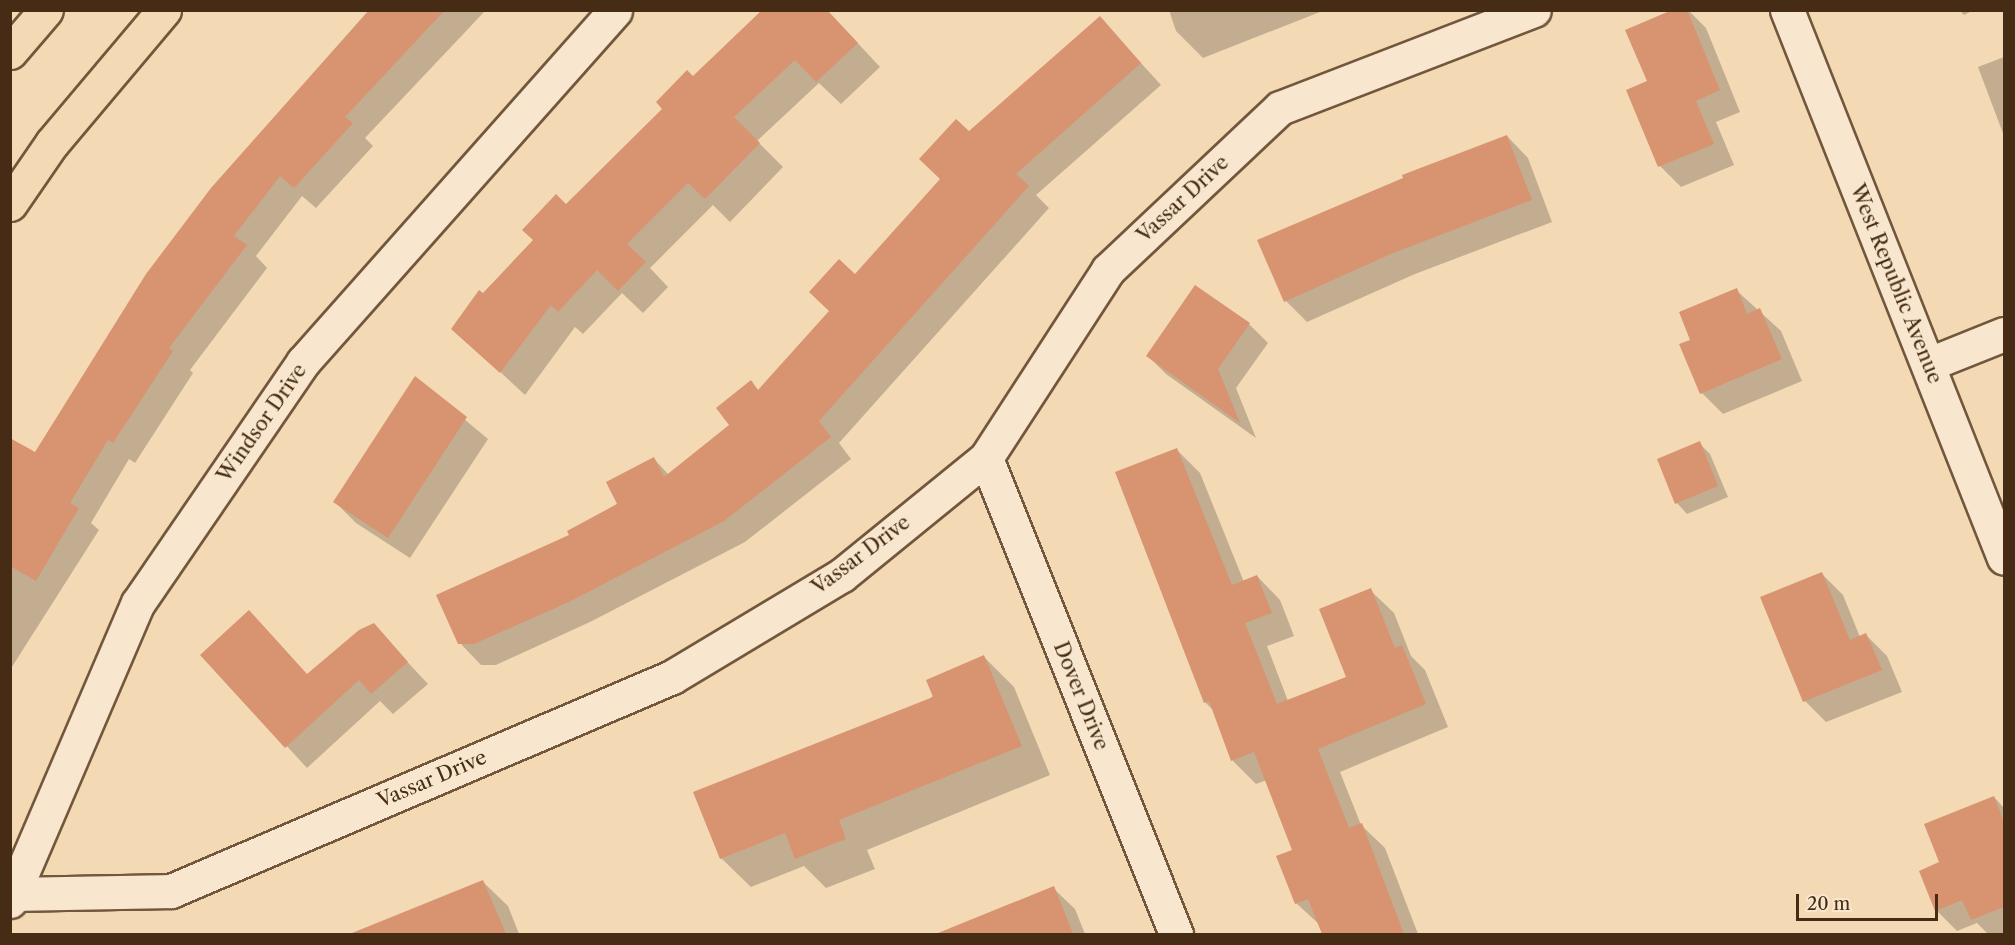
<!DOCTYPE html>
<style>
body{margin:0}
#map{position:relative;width:2015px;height:945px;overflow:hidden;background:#f4d9b5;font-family:"Libre Caslon Text",serif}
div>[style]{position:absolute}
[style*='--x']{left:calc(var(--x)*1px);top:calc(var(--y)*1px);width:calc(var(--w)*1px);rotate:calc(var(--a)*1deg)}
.shadow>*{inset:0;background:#0003}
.building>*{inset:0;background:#d89371}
.roads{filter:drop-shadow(2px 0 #72573c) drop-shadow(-2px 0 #72573c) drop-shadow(0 2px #72573c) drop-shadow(0 -2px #72573c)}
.minor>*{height:33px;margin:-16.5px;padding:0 16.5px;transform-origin:16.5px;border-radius:16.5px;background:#f8e6cf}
.major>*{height:33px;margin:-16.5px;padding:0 16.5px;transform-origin:16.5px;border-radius:16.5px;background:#f4d9b5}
span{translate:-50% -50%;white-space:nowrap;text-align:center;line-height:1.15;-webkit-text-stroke:5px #f8e6cf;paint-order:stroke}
.street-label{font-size:20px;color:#462c14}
.frame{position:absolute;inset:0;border:12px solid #462c14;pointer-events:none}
.scale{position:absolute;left:1796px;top:894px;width:142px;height:27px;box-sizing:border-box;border:3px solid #462c14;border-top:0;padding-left:8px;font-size:18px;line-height:21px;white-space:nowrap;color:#462c14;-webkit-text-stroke:4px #f8e6cf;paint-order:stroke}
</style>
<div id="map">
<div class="shadow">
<i style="clip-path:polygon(372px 10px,485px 11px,365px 138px,373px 146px,316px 208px,302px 196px,256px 256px,267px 268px,190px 370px,193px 373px,135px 463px,129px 459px,91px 523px,99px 530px,10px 670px,10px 455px,35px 454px)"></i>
<i style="clip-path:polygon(827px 10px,880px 67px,841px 104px,819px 83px,757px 141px,783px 167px,730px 222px,713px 205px,650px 268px,668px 287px,643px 313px,622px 293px,583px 334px,575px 327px,525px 395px,453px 328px,693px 78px)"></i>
<i style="clip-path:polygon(1169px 10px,1325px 10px,1203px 58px,1176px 31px)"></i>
<i style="clip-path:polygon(1676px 10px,1688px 10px,1706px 28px,1740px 112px,1716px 122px,1734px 165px,1681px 187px,1660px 166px,1649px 82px)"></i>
<i style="clip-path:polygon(1959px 10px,1974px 10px,1964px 15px)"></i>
<i style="clip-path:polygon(1100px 18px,1161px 85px,1036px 195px,1049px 208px,839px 443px,851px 459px,745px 542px,590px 622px,496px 665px,481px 665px,460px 643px,572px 536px,619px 505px,654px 459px,669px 475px,731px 425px,751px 382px,759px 391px,831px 312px,855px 276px,942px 180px,969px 133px)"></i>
<i style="clip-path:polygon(2004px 57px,2004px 136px,1978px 67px)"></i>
<i style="clip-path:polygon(1507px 136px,1528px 158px,1552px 222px,1415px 274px,1307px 322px,1286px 301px)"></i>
<i style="clip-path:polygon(1736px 290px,1781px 331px,1802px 381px,1723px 414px,1702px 393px,1692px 341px)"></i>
<i style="clip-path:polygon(1249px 324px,1268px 343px,1236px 388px,1256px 438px,1166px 374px,1148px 356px)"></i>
<i style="clip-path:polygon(416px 379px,488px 439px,410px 558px,356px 523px,335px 502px)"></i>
<i style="clip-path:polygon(1699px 443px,1710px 454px,1728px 497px,1687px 514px,1677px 503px)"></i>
<i style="clip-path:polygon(1177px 450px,1200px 473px,1244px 582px,1257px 576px,1280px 600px,1294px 636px,1267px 646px,1288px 701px,1348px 677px,1370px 590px,1394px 613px,1411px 656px,1425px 670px,1448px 727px,1340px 772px,1361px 825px,1385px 848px,1418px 934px,1324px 934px,1321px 926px,1296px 903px,1294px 851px,1267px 780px,1256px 784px,1233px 761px,1214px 711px,1205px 702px)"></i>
<i style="clip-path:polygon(1822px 574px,1843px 595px,1860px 637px,1866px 635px,1887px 656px,1902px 692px,1826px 722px,1805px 701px)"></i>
<i style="clip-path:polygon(373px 625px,428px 684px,393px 714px,380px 701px,307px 768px,203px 655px,308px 675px)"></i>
<i style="clip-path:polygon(984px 657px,1014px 687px,1050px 775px,867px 850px,875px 869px,826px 888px,804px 866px,751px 887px,721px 858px)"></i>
<i style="clip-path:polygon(1994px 797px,2004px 808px,2004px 934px,1988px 934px,1977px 923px,1957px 931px,1936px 910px,1941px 863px)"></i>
<i style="clip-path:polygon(483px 882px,508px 906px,519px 934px,352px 934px)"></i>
<i style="clip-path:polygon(1053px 888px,1075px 909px,1085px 934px,942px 934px)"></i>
</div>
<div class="building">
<i style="clip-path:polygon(369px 10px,445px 10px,345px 117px,353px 123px,294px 188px,280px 176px,234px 236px,247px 245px,169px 348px,173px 351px,113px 443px,108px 440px,70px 503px,79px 508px,36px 581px,10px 566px,10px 438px,35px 452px,146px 274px,211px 188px)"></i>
<i style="clip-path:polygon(762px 10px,827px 10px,858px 43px,816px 82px,795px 60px,734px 117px,760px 143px,705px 199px,688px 183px,627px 244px,646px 262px,618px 291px,597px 270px,558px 312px,551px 305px,500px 373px,451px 329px,479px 290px,483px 293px,533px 240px,522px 230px,556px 194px,566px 204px,662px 109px,656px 102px,687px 70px,693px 76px)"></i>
<i style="clip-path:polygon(1672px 10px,1687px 10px,1720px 90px,1696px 101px,1714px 144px,1658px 167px,1626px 90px,1647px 81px,1625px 30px)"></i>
<i style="clip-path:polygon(1100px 16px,1141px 63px,1016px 174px,1029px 186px,819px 421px,831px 437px,724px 521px,569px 602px,474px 644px,458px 644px,436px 595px,569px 535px,567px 531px,617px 504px,606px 482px,654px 457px,664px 477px,729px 425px,716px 408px,751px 380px,758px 390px,829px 311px,809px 292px,839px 259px,855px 274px,940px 179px,919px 159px,956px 119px,969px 131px)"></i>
<i style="clip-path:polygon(1507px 135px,1532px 200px,1393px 253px,1284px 302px,1257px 240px,1403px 178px,1402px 175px)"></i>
<i style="clip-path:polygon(1195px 285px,1250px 323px,1218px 369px,1240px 423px,1146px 356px)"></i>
<i style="clip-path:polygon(1737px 288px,1747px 314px,1760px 308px,1782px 359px,1700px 394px,1679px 344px,1690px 340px,1679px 312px)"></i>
<i style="clip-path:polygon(415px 376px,467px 417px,388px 538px,333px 502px)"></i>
<i style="clip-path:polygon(1700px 441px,1718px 486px,1675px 504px,1657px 459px)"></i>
<i style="clip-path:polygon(1177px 448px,1232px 585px,1257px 575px,1272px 613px,1245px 623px,1277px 704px,1346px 677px,1319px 609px,1371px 588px,1395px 648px,1402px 645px,1426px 704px,1318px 749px,1349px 828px,1362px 823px,1404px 934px,1322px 934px,1308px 899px,1295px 904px,1276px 856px,1292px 850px,1254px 752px,1231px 761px,1209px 701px,1204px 703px,1115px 472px)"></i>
<i style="clip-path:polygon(1822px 572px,1850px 640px,1866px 633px,1882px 670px,1803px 702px,1760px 597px)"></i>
<i style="clip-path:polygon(249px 610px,307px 674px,359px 630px,374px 623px,408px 662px,371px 694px,359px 680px,285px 748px,200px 655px)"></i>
<i style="clip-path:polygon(984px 655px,1022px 746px,839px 820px,846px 839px,795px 859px,785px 833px,720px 859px,693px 792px,933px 697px,926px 680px)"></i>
<i style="clip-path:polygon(1994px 796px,2004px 822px,2004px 907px,1971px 920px,1962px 900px,1935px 911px,1919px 871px,1939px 862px,1924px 824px)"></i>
<i style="clip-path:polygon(483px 880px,506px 934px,353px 934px,352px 933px)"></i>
<i style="clip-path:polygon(1054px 886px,1073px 934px,939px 934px,938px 933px)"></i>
</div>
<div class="roads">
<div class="minor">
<i style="--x:1787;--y:10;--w:589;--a:68.4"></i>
<i style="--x:1929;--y:364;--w:81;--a:-21.8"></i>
<i style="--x:986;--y:458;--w:513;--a:68.24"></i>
<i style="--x:14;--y:894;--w:157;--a:-1.1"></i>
<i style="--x:171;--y:891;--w:545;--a:-23.13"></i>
<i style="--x:672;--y:677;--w:198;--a:-31"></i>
<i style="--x:842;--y:575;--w:186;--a:-39.1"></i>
<i style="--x:986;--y:458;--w:224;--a:-57"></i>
<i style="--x:1108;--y:270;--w:236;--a:-43.3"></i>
<i style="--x:1280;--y:108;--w:272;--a:-21.1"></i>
<i style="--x:10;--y:901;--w:324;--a:-66.8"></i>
<i style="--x:138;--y:603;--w:292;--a:-55.6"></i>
<i style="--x:303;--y:362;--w:470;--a:-48.4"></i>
</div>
<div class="major">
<i style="--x:10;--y:52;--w:55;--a:-49.4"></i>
<i style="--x:10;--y:204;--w:74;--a:-55.5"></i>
<i style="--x:52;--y:143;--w:174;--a:-49.9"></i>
</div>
</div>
<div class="street-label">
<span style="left:1183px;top:199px;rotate:-43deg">Vassar Drive</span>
<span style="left:1896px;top:284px;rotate:68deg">West Republic Avenue</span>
<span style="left:262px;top:423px;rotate:-55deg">Windsor Drive</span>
<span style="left:861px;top:555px;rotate:-37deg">Vassar Drive</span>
<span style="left:1081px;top:696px;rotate:68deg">Dover Drive</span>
<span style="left:432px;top:779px;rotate:-23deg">Vassar Drive</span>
</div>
<div class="frame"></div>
<div class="scale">20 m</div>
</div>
